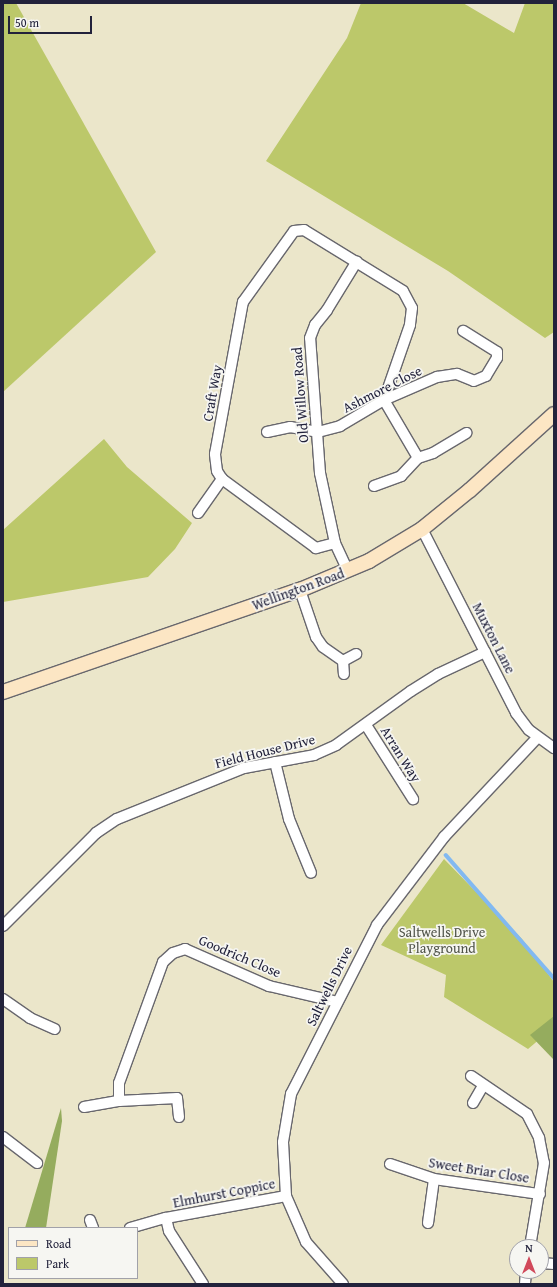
<!DOCTYPE html>
<style>
body{margin:0}
#map{position:relative;width:557px;height:1287px;overflow:hidden;background:#ebe6ca;font-family:"Gentium Book Plus",serif}
div>[style]{position:absolute}
[style*='--x']{left:calc(var(--x)*1px);top:calc(var(--y)*1px);width:calc(var(--w)*1px);rotate:calc(var(--a)*1deg)}
.green>*{inset:0;background:#bcc86a}
.forest>*{inset:0;background:#95ac5e}
.stream>*{height:3.5px;margin:-1.75px;padding:0 1.75px;transform-origin:1.75px;border-radius:1.75px;background:#82b9f1}
.roads{filter:drop-shadow(1px 0 #68676d) drop-shadow(-1px 0 #68676d) drop-shadow(0 1px #68676d) drop-shadow(0 -1px #68676d)}
.street>*{height:10px;margin:-5px;padding:0 5px;transform-origin:5px;border-radius:5px;background:#fff}
.secondary>*{height:14px;margin:-7px;padding:0 7px;transform-origin:7px;border-radius:7px;background:#fce6c4}
span{translate:-50% -50%;white-space:nowrap;text-align:center;line-height:1.15;-webkit-text-stroke:3.5px #f6f6f2;paint-order:stroke}
.street-label{font-size:14px;color:#22223b}
.park-label{font-size:14px;color:#505449}
.frame{position:absolute;inset:0;border:4px solid #22223b;pointer-events:none}
.legend{position:absolute;left:8px;top:1227px;width:130px;height:52px;box-sizing:border-box;background:#f6f6f2;border:1px solid #a1a1a9;margin:0;padding:5px 7px;list-style:none;font-size:12px;color:#22223b}
.legend li{display:flex;align-items:center;gap:8px;height:20px}
.legend b{width:20px;border:1px solid #a1a1a9}
.north{position:absolute;left:509px;top:1239px;width:40px;height:40px;box-sizing:border-box;background:#f6f6f2;border:1px solid #a1a1a9;border-radius:50%;rotate:0deg;font-size:11px;font-weight:700;line-height:16px;text-align:center;color:#22223b}
.north::after{content:'';display:block;margin:auto;width:14px;height:18px;background:#d1495b;clip-path:polygon(50% 0,100% 100%,50% 72%,0 100%)}
.scale{position:absolute;left:8px;top:16px;width:84px;height:18px;box-sizing:border-box;border:2px solid #22223b;border-top:0;padding-left:5px;font-size:12px;line-height:14px;white-space:nowrap;color:#22223b;-webkit-text-stroke:3px #f6f6f2;paint-order:stroke}
</style>
<div id="map">
<div class="green">
<i style="clip-path:polygon(3px 3px,16px 3px,156px 252px,3px 392px)"></i>
<i style="clip-path:polygon(361px 3px,463px 3px,514px 33px,525px 3px,554px 3px,554px 332px,545px 338px,448px 271px,266px 161px,347px 38px)"></i>
<i style="clip-path:polygon(104px 439px,127px 467px,192px 523px,175px 549px,148px 577px,3px 602px,3px 530px)"></i>
<i style="clip-path:polygon(444px 859px,522px 939px,554px 982px,554px 1027px,528px 1049px,444px 997px,446px 975px,381px 945px)"></i>
</div>
<div class="forest">
<i style="clip-path:polygon(554px 1016px,554px 1060px,530px 1035px)"></i>
<i style="clip-path:polygon(61px 1108px,62px 1121px,46px 1228px,25px 1228px)"></i>
</div>
<div class="stream">
<i style="--x:446;--y:855;--w:164;--a:48.7"></i>
</div>
<div class="roads">
<div class="street">
<i style="--x:384;--y:400;--w:67;--a:59.6"></i>
<i style="--x:267;--y:432;--w:24;--a:-12"></i>
<i style="--x:290;--y:427;--w:28;--a:10"></i>
<i style="--x:318;--y:432;--w:23;--a:-15"></i>
<i style="--x:340;--y:426;--w:51;--a:-30.6"></i>
<i style="--x:384;--y:400;--w:58;--a:-23.5"></i>
<i style="--x:437;--y:377;--w:20;--a:-9"></i>
<i style="--x:457;--y:374;--w:18;--a:22"></i>
<i style="--x:474;--y:381;--w:13;--a:-23"></i>
<i style="--x:486;--y:376;--w:21;--a:-59"></i>
<i style="--x:497;--y:358;--w:6;--a:-90"></i>
<i style="--x:497;--y:352;--w:40;--a:-148"></i>
<i style="--x:374;--y:486;--w:29;--a:-20"></i>
<i style="--x:401;--y:476;--w:25;--a:-47"></i>
<i style="--x:418;--y:458;--w:16;--a:-18"></i>
<i style="--x:433;--y:453;--w:39;--a:-31"></i>
<i style="--x:198;--y:513;--w:42;--a:-54.8"></i>
<i style="--x:422;--y:529;--w:207;--a:62.9"></i>
<i style="--x:516;--y:713;--w:21;--a:53"></i>
<i style="--x:529;--y:730;--w:31;--a:36"></i>
<i style="--x:335;--y:543;--w:72;--a:-102.1"></i>
<i style="--x:320;--y:473;--w:135;--a:-94.2"></i>
<i style="--x:310;--y:338;--w:14;--a:-69"></i>
<i style="--x:315;--y:325;--w:19;--a:-51"></i>
<i style="--x:327;--y:310;--w:57;--a:-58.5"></i>
<i style="--x:348;--y:571;--w:31;--a:-115"></i>
<i style="--x:335;--y:543;--w:20;--a:165"></i>
<i style="--x:316;--y:548;--w:117;--a:-143.7"></i>
<i style="--x:222;--y:479;--w:9;--a:-122"></i>
<i style="--x:217;--y:471;--w:17;--a:-97"></i>
<i style="--x:215;--y:454;--w:155;--a:-79.6"></i>
<i style="--x:243;--y:302;--w:87;--a:-54.3"></i>
<i style="--x:294;--y:231;--w:10;--a:-6"></i>
<i style="--x:304;--y:230;--w:116;--a:31.6"></i>
<i style="--x:403;--y:291;--w:19;--a:62"></i>
<i style="--x:412;--y:308;--w:17;--a:97"></i>
<i style="--x:410;--y:325;--w:79;--a:109.1"></i>
<i style="--x:300;--y:590;--w:50;--a:71.2"></i>
<i style="--x:316;--y:637;--w:12;--a:55"></i>
<i style="--x:323;--y:647;--w:24;--a:35"></i>
<i style="--x:343;--y:661;--w:13;--a:86"></i>
<i style="--x:343;--y:661;--w:15;--a:-28"></i>
<i style="--x:366;--y:725;--w:88;--a:57.6"></i>
<i style="--x:275;--y:762;--w:59;--a:76.2"></i>
<i style="--x:289;--y:819;--w:58;--a:67.8"></i>
<i style="--x:3;--y:926;--w:132;--a:-45"></i>
<i style="--x:96;--y:833;--w:25;--a:-34"></i>
<i style="--x:117;--y:819;--w:137;--a:-21.9"></i>
<i style="--x:244;--y:768;--w:71;--a:-10.5"></i>
<i style="--x:314;--y:755;--w:24;--a:-24"></i>
<i style="--x:336;--y:745;--w:92;--a:-35.8"></i>
<i style="--x:411;--y:691;--w:32;--a:-32"></i>
<i style="--x:438;--y:674;--w:52;--a:-25.1"></i>
<i style="--x:3;--y:999;--w:33;--a:35"></i>
<i style="--x:30;--y:1018;--w:27;--a:24"></i>
<i style="--x:471;--y:1076;--w:68;--a:34.2"></i>
<i style="--x:527;--y:1114;--w:27;--a:63"></i>
<i style="--x:539;--y:1138;--w:25;--a:79"></i>
<i style="--x:544;--y:1163;--w:85;--a:99.5"></i>
<i style="--x:473;--y:1103;--w:20;--a:-60"></i>
<i style="--x:84;--y:1107;--w:36;--a:-10"></i>
<i style="--x:179;--y:1117;--w:19;--a:-96"></i>
<i style="--x:177;--y:1098;--w:58;--a:177"></i>
<i style="--x:119;--y:1101;--w:18;--a:-90"></i>
<i style="--x:119;--y:1083;--w:129;--a:-70"></i>
<i style="--x:163;--y:962;--w:13;--a:-42"></i>
<i style="--x:173;--y:953;--w:13;--a:-18"></i>
<i style="--x:185;--y:949;--w:92;--a:23.8"></i>
<i style="--x:269;--y:986;--w:70;--a:13.2"></i>
<i style="--x:3;--y:1137;--w:43;--a:37.4"></i>
<i style="--x:390;--y:1164;--w:46;--a:18.8"></i>
<i style="--x:434;--y:1179;--w:107;--a:8.1"></i>
<i style="--x:166;--y:1218;--w:122;--a:-10.4"></i>
<i style="--x:90;--y:1220;--w:9;--a:69"></i>
<i style="--x:428;--y:1223;--w:44;--a:-82.2"></i>
<i style="--x:130;--y:1228;--w:37;--a:-16"></i>
<i style="--x:166;--y:1218;--w:13;--a:77"></i>
<i style="--x:169;--y:1231;--w:63;--a:57.3"></i>
<i style="--x:541;--y:1263;--w:13;--a:4"></i>
<i style="--x:343;--y:1284;--w:56;--a:-131.4"></i>
<i style="--x:306;--y:1242;--w:50;--a:-113.5"></i>
<i style="--x:286;--y:1196;--w:54;--a:-93.2"></i>
<i style="--x:283;--y:1142;--w:49;--a:-80.5"></i>
<i style="--x:291;--y:1094;--w:190;--a:-63"></i>
<i style="--x:377;--y:925;--w:111;--a:-52.7"></i>
<i style="--x:444;--y:837;--w:136;--a:-46.8"></i>
<i style="--x:525;--y:1284;--w:13;--a:-86"></i>
</div>
<div class="secondary">
<i style="--x:3;--y:692;--w:314;--a:-19"></i>
<i style="--x:300;--y:590;--w:75;--a:-22.8"></i>
<i style="--x:369;--y:561;--w:62;--a:-31.1"></i>
<i style="--x:422;--y:529;--w:62;--a:-39.1"></i>
<i style="--x:470;--y:490;--w:113;--a:-42.1"></i>
</div>
</div>
<div class="street-label">
<span style="left:382px;top:389px;rotate:-27deg">Ashmore Close</span>
<span style="left:212px;top:393px;rotate:-80deg">Craft Way</span>
<span style="left:300px;top:395px;rotate:-94deg">Old Willow Road</span>
<span style="left:298px;top:589px;rotate:-20deg">Wellington Road</span>
<span style="left:494px;top:638px;rotate:63deg">Muxton Lane</span>
<span style="left:265px;top:751px;rotate:-14deg">Field House Drive</span>
<span style="left:401px;top:754px;rotate:58deg">Arran Way</span>
<span style="left:240px;top:956px;rotate:23deg">Goodrich Close</span>
<span style="left:329px;top:986px;rotate:-64deg">Saltwells Drive</span>
<span style="left:479px;top:1170px;rotate:9deg">Sweet Briar Close</span>
<span style="left:224px;top:1193px;rotate:-11deg">Elmhurst Coppice</span>
</div>
<div class="park-label">
<span style="left:442px;top:940px">Saltwells Drive<br>Playground</span>
</div>
<div class="frame"></div>
<ul class="legend">
<li><b style="height:5px;background:#fce6c4"></b>Road</li>
<li><b style="height:11px;background:#bcc86a"></b>Park</li>
</ul>
<div class="north">N</div>
<div class="scale">50 m</div>
</div>
